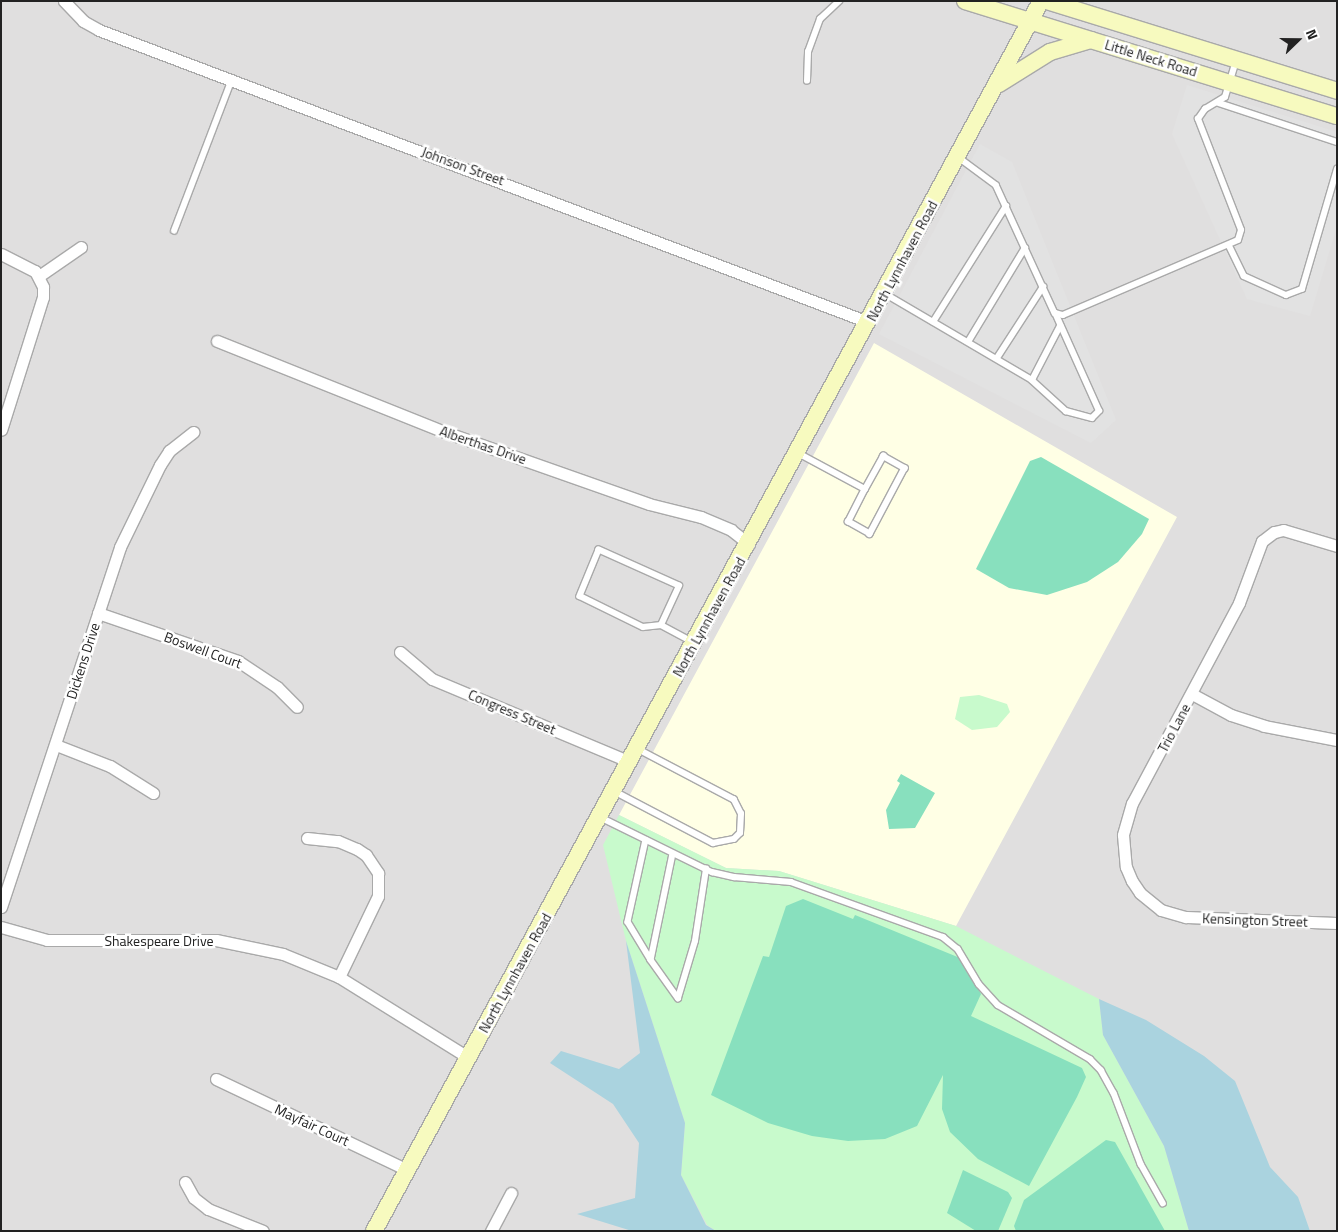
<!DOCTYPE html>
<style>
body{margin:0}
#map{position:relative;width:1338px;height:1232px;overflow:hidden;background:#f2efe9;font-family:"Titillium Web",sans-serif}
div>[style]{position:absolute}
[style*='--x']{left:calc(var(--x)*1px);top:calc(var(--y)*1px);width:calc(var(--w)*1px);rotate:calc(var(--a)*1deg)}
.residential>*{inset:0;background:#e0dfdf}
.education>*{inset:0;background:#ffffe5}
.park>*{inset:0;background:#c8facc}
.pitch>*{inset:0;background:#88e0be}
.parking>*{inset:0;background:#e2e2e2}
.water>*{inset:0;background:#aad3df}
.roads{filter:drop-shadow(1px 0 #a9a9a9) drop-shadow(-1px 0 #a9a9a9) drop-shadow(0 1px #a9a9a9) drop-shadow(0 -1px #a9a9a9)}
.lane>*{height:5.5px;margin:-2.75px;padding:0 2.75px;transform-origin:2.75px;border-radius:2.75px;background:#fff}
.street>*{height:11px;margin:-5.5px;padding:0 5.5px;transform-origin:5.5px;border-radius:5.5px;background:#fff}
.secondary>*{height:16px;margin:-8px;padding:0 8px;transform-origin:8px;border-radius:8px;background:#f7fabf}
span{translate:-50% -50%;white-space:nowrap;text-align:center;line-height:1.15;-webkit-text-stroke:5px #fff;paint-order:stroke}
.street-label{font-size:14px;color:#222}
.frame{position:absolute;inset:0;border:2px solid #222;pointer-events:none}
.north{position:absolute;left:1273px;top:15px;width:50px;height:50px;-webkit-text-stroke:4px #fff;paint-order:stroke;rotate:68deg;font-size:14px;font-weight:700;line-height:20px;text-align:center;color:#222}
.north::after{content:'';display:block;margin:auto;width:18px;height:22px;background:#222;clip-path:polygon(50% 0,100% 100%,50% 72%,0 100%)}
</style>
<div id="map">
<div class="residential">
<i style="clip-path:polygon(1px 1px,1337px 1px,1337px 1231px,1px 1231px)"></i>
</div>
<div class="education">
<i style="clip-path:polygon(874px 343px,1177px 517px,956px 926px,779px 871px,726px 868px,619px 815px)"></i>
</div>
<div class="park">
<i style="clip-path:polygon(979px 695px,1007px 704px,1010px 712px,997px 727px,972px 730px,955px 719px,960px 697px)"></i>
<i style="clip-path:polygon(619px 815px,726px 868px,779px 871px,956px 926px,1099px 999px,1103px 1035px,1164px 1146px,1189px 1231px,716px 1231px,707px 1225px,681px 1175px,685px 1123px,626px 941px,603px 845px)"></i>
</div>
<div class="pitch">
<i style="clip-path:polygon(1041px 457px,1149px 519px,1142px 534px,1118px 562px,1087px 582px,1047px 595px,1009px 588px,976px 569px,1030px 461px)"></i>
<i style="clip-path:polygon(901px 774px,935px 793px,915px 828px,889px 829px,886px 810px,900px 783px,897px 781px)"></i>
<i style="clip-path:polygon(803px 899px,853px 919px,855px 915px,960px 958px,981px 994px,971px 1016px,1082px 1068px,1086px 1077px,1077px 1097px,1029px 1186px,978px 1159px,950px 1132px,942px 1109px,943px 1075px,917px 1126px,885px 1139px,848px 1141px,812px 1136px,768px 1123px,711px 1095px,763px 956px,769px 957px,786px 906px)"></i>
<i style="clip-path:polygon(1106px 1140px,1115px 1142px,1165px 1231px,1016px 1231px,1014px 1226px,1024px 1200px)"></i>
<i style="clip-path:polygon(963px 1170px,1008px 1192px,1012px 1198px,998px 1231px,976px 1231px,947px 1213px)"></i>
</div>
<div class="parking">
<i style="clip-path:polygon(1187px 85px,1337px 132px,1337px 226px,1310px 316px,1247px 299px,1172px 134px)"></i>
<i style="clip-path:polygon(980px 144px,1012px 162px,1116px 420px,1091px 443px,879px 334px)"></i>
</div>
<div class="water">
<i style="clip-path:polygon(626px 941px,685px 1123px,681px 1175px,706px 1225px,716px 1231px,632px 1231px,577px 1214px,635px 1198px,639px 1143px,613px 1104px,550px 1063px,561px 1051px,619px 1069px,640px 1053px)"></i>
<i style="clip-path:polygon(1099px 999px,1146px 1020px,1204px 1056px,1235px 1081px,1270px 1167px,1298px 1197px,1310px 1231px,1189px 1231px,1164px 1146px,1103px 1035px)"></i>
</div>
<div class="roads">
<div class="lane">
<i style="--x:807;--y:81;--w:29;--a:-88"></i>
<i style="--x:808;--y:52;--w:35;--a:-70"></i>
<i style="--x:820;--y:19;--w:26;--a:-43"></i>
<i style="--x:1219;--y:103;--w:124;--a:18.3"></i>
<i style="--x:958;--y:157;--w:47;--a:36.4"></i>
<i style="--x:996;--y:185;--w:141;--a:65.3"></i>
<i style="--x:1055;--y:313;--w:8;--a:14"></i>
<i style="--x:1063;--y:315;--w:190;--a:-23.2"></i>
<i style="--x:1238;--y:240;--w:10;--a:-73"></i>
<i style="--x:1241;--y:230;--w:119;--a:-111.2"></i>
<i style="--x:1198;--y:119;--w:12;--a:-55"></i>
<i style="--x:1205;--y:109;--w:23;--a:-31"></i>
<i style="--x:1225;--y:97;--w:37;--a:-73"></i>
<i style="--x:174;--y:231;--w:163;--a:-69.1"></i>
<i style="--x:1229;--y:245;--w:34;--a:64"></i>
<i style="--x:1244;--y:276;--w:46;--a:24.3"></i>
<i style="--x:1286;--y:295;--w:17;--a:-21"></i>
<i style="--x:1302;--y:289;--w:125;--a:-73.7"></i>
<i style="--x:884;--y:293;--w:172;--a:30.4"></i>
<i style="--x:1032;--y:380;--w:46;--a:42.4"></i>
<i style="--x:1066;--y:411;--w:27;--a:15"></i>
<i style="--x:1092;--y:418;--w:10;--a:-45"></i>
<i style="--x:1099;--y:411;--w:107;--a:-114.2"></i>
<i style="--x:933;--y:322;--w:137;--a:-57.8"></i>
<i style="--x:968;--y:342;--w:110;--a:-58.8"></i>
<i style="--x:997;--y:358;--w:85;--a:-57.1"></i>
<i style="--x:1032;--y:380;--w:61;--a:-62.6"></i>
<i style="--x:798;--y:453;--w:76;--a:28.2"></i>
<i style="--x:865;--y:489;--w:38;--a:-61"></i>
<i style="--x:883;--y:456;--w:25;--a:29"></i>
<i style="--x:905;--y:468;--w:75;--a:117.9"></i>
<i style="--x:870;--y:534;--w:25;--a:-151"></i>
<i style="--x:848;--y:522;--w:37;--a:-63"></i>
<i style="--x:661;--y:625;--w:43;--a:-65.2"></i>
<i style="--x:679;--y:586;--w:88;--a:-155.8"></i>
<i style="--x:599;--y:550;--w:50;--a:112.4"></i>
<i style="--x:580;--y:596;--w:70;--a:26.2"></i>
<i style="--x:643;--y:627;--w:18;--a:-6"></i>
<i style="--x:661;--y:625;--w:36;--a:28"></i>
<i style="--x:614;--y:791;--w:112;--a:27.7"></i>
<i style="--x:713;--y:843;--w:21;--a:-11"></i>
<i style="--x:734;--y:839;--w:8;--a:-45"></i>
<i style="--x:740;--y:833;--w:19;--a:-87"></i>
<i style="--x:741;--y:814;--w:16;--a:-117"></i>
<i style="--x:734;--y:800;--w:110;--a:-152.3"></i>
<i style="--x:600;--y:817;--w:125;--a:26.2"></i>
<i style="--x:712;--y:872;--w:23;--a:13"></i>
<i style="--x:734;--y:877;--w:57;--a:5"></i>
<i style="--x:791;--y:882;--w:162;--a:19.9"></i>
<i style="--x:943;--y:937;--w:19;--a:39"></i>
<i style="--x:958;--y:949;--w:41;--a:59"></i>
<i style="--x:979;--y:984;--w:28;--a:48"></i>
<i style="--x:998;--y:1005;--w:107;--a:30.4"></i>
<i style="--x:1090;--y:1059;--w:16;--a:45"></i>
<i style="--x:1101;--y:1070;--w:26;--a:61"></i>
<i style="--x:1114;--y:1093;--w:76;--a:69.2"></i>
<i style="--x:1141;--y:1164;--w:45;--a:60.6"></i>
<i style="--x:646;--y:840;--w:84;--a:102.4"></i>
<i style="--x:628;--y:922;--w:44;--a:58.8"></i>
<i style="--x:673;--y:854;--w:108;--a:101.7"></i>
<i style="--x:651;--y:960;--w:47;--a:54.6"></i>
<i style="--x:678;--y:998;--w:59;--a:-73.4"></i>
<i style="--x:695;--y:941;--w:73;--a:-81.3"></i>
</div>
<div class="street">
<i style="--x:64;--y:1;--w:28;--a:46"></i>
<i style="--x:83;--y:21;--w:18;--a:29"></i>
<i style="--x:99;--y:30;--w:823;--a:20.79"></i>
<i style="--x:1;--y:254;--w:38;--a:27"></i>
<i style="--x:35;--y:271;--w:18;--a:63"></i>
<i style="--x:43;--y:287;--w:10;--a:90"></i>
<i style="--x:43;--y:297;--w:139;--a:107.5"></i>
<i style="--x:39;--y:276;--w:51;--a:-34.6"></i>
<i style="--x:217;--y:341;--w:242;--a:21.8"></i>
<i style="--x:442;--y:431;--w:219;--a:19.4"></i>
<i style="--x:649;--y:504;--w:54;--a:14"></i>
<i style="--x:701;--y:517;--w:33;--a:23"></i>
<i style="--x:731;--y:530;--w:23;--a:38"></i>
<i style="--x:1337;--y:546;--w:56;--a:-163.5"></i>
<i style="--x:1283;--y:530;--w:9;--a:167"></i>
<i style="--x:1274;--y:532;--w:15;--a:143"></i>
<i style="--x:1262;--y:541;--w:66;--a:110.4"></i>
<i style="--x:1239;--y:603;--w:227;--a:118.1"></i>
<i style="--x:1132;--y:803;--w:33;--a:106"></i>
<i style="--x:1123;--y:835;--w:32;--a:85"></i>
<i style="--x:1126;--y:867;--w:15;--a:67"></i>
<i style="--x:1132;--y:881;--w:14;--a:56"></i>
<i style="--x:1140;--y:893;--w:27;--a:39"></i>
<i style="--x:1161;--y:910;--w:26;--a:16"></i>
<i style="--x:1186;--y:917;--w:151;--a:2.3"></i>
<i style="--x:98;--y:613;--w:148;--a:18.9"></i>
<i style="--x:238;--y:661;--w:47;--a:33.7"></i>
<i style="--x:277;--y:687;--w:28;--a:45"></i>
<i style="--x:400;--y:652;--w:42;--a:40.2"></i>
<i style="--x:432;--y:679;--w:215;--a:22.7"></i>
<i style="--x:1192;--y:694;--w:44;--a:28.3"></i>
<i style="--x:1231;--y:715;--w:35;--a:18"></i>
<i style="--x:1264;--y:726;--w:74;--a:10.9"></i>
<i style="--x:56;--y:745;--w:58;--a:21.3"></i>
<i style="--x:110;--y:766;--w:51;--a:32.1"></i>
<i style="--x:307;--y:838;--w:31;--a:6"></i>
<i style="--x:338;--y:841;--w:21;--a:23"></i>
<i style="--x:357;--y:849;--w:11;--a:34"></i>
<i style="--x:366;--y:855;--w:22;--a:56"></i>
<i style="--x:378;--y:873;--w:23;--a:90"></i>
<i style="--x:378;--y:896;--w:90;--a:115.7"></i>
<i style="--x:1;--y:907;--w:379;--a:-71.7"></i>
<i style="--x:120;--y:547;--w:91;--a:-64"></i>
<i style="--x:160;--y:465;--w:17;--a:-57"></i>
<i style="--x:169;--y:451;--w:31;--a:-38"></i>
<i style="--x:1;--y:927;--w:48;--a:15.8"></i>
<i style="--x:47;--y:940;--w:169;--a:0"></i>
<i style="--x:216;--y:940;--w:68;--a:11.8"></i>
<i style="--x:283;--y:954;--w:61;--a:22.3"></i>
<i style="--x:339;--y:977;--w:153;--a:31.9"></i>
<i style="--x:216;--y:1079;--w:212;--a:25.4"></i>
<i style="--x:185;--y:1182;--w:18;--a:61"></i>
<i style="--x:194;--y:1198;--w:18;--a:38"></i>
<i style="--x:208;--y:1209;--w:59;--a:21.8"></i>
<i style="--x:491;--y:1231;--w:43;--a:-62.2"></i>
</div>
<div class="secondary">
<i style="--x:965;--y:1;--w:389;--a:17.2"></i>
<i style="--x:1047;--y:1;--w:304;--a:17.2"></i>
<i style="--x:999;--y:84;--w:60;--a:-32.1"></i>
<i style="--x:1050;--y:52;--w:43;--a:-16.3"></i>
<i style="--x:374;--y:1231;--w:1399;--a:-61.53"></i>
</div>
</div>
<div class="street-label">
<span style="left:1151px;top:58px;rotate:17deg">Little Neck Road</span>
<span style="left:463px;top:166px;rotate:20deg">Johnson Street</span>
<span style="left:902px;top:261px;rotate:-62deg">North Lynnhaven Road</span>
<span style="left:483px;top:445px;rotate:19deg">Alberthas Drive</span>
<span style="left:709px;top:617px;rotate:-61deg">North Lynnhaven Road</span>
<span style="left:203px;top:650px;rotate:20deg">Boswell Court</span>
<span style="left:83px;top:661px;rotate:-72deg">Dickens Drive</span>
<span style="left:512px;top:712px;rotate:23deg">Congress Street</span>
<span style="left:1174px;top:728px;rotate:-62deg">Trio Lane</span>
<span style="left:1255px;top:920px;rotate:2deg">Kensington Street</span>
<span style="left:159px;top:941px">Shakespeare Drive</span>
<span style="left:515px;top:973px;rotate:-61deg">North Lynnhaven Road</span>
<span style="left:312px;top:1125px;rotate:25deg">Mayfair Court</span>
</div>
<div class="frame"></div>
<div class="north">N</div>
</div>
